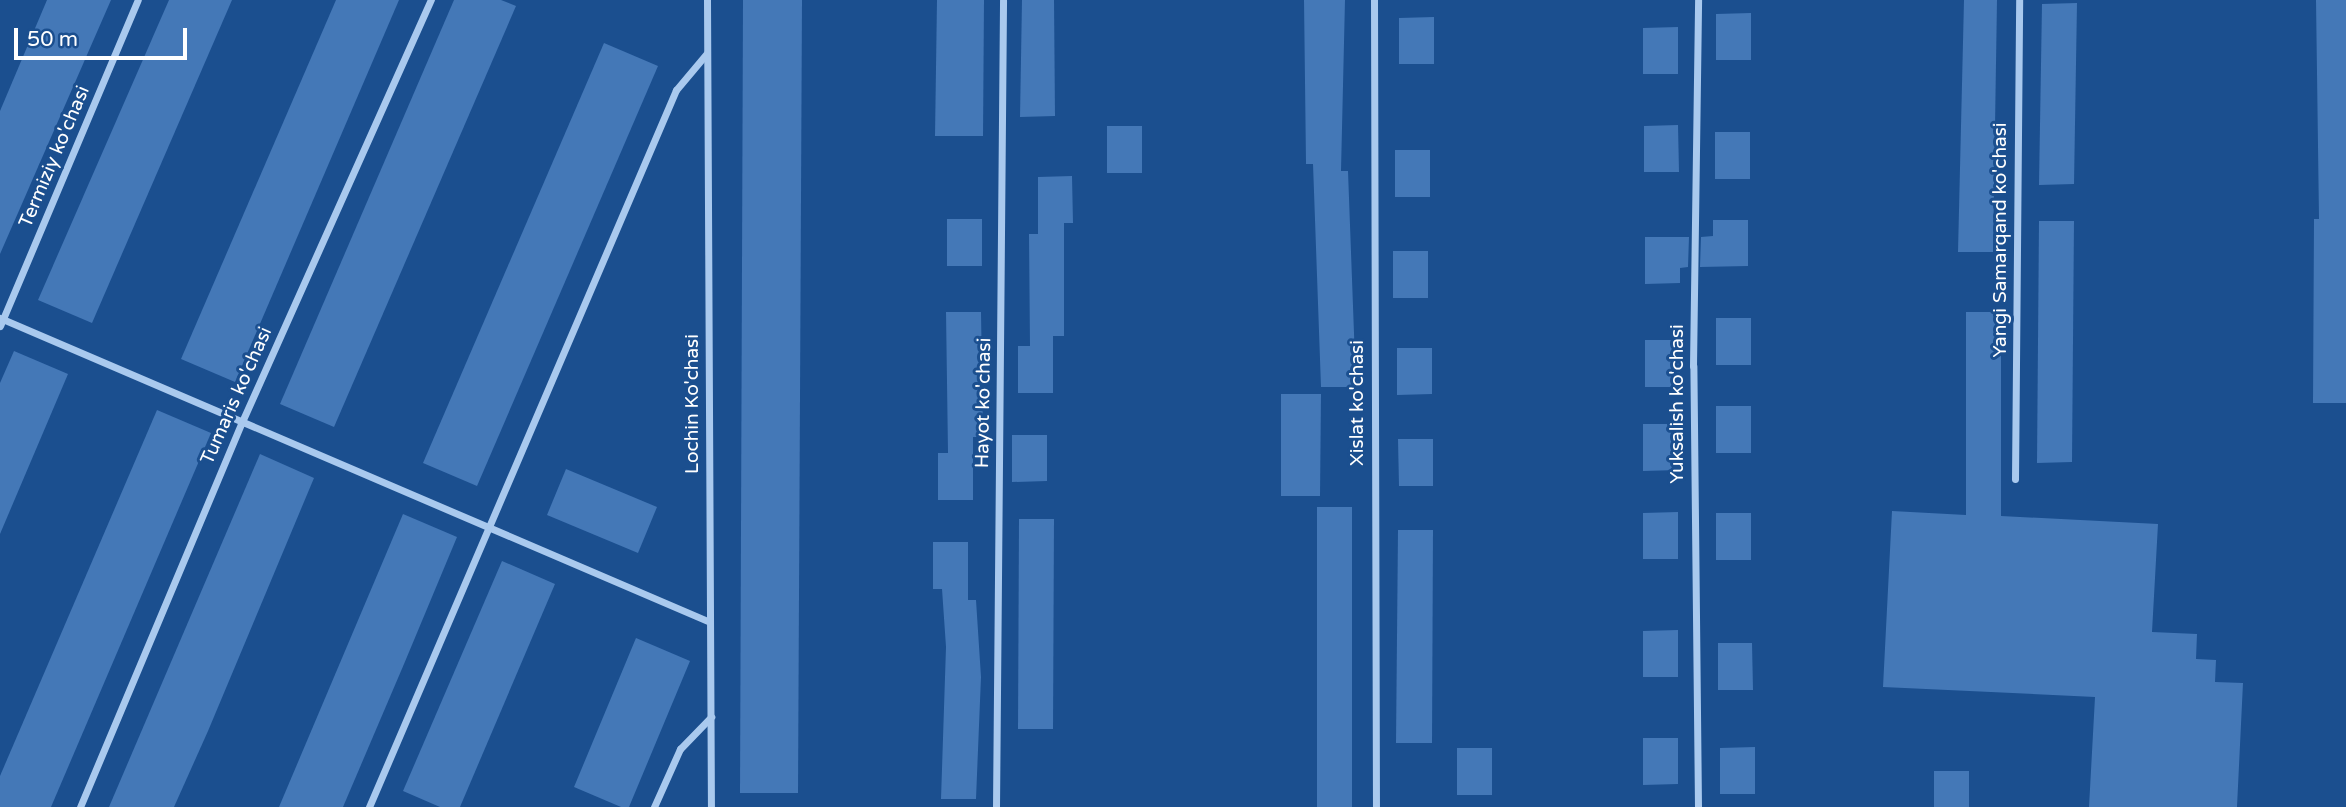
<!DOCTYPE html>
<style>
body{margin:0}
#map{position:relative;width:2346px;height:807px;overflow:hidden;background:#1b4f8f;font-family:"Varela Round",sans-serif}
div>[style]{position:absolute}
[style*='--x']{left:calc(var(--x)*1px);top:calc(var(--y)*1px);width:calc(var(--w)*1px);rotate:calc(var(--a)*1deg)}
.building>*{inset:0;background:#4478b7}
.minor>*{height:7px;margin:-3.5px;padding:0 3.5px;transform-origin:3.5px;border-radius:3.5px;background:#a9c9ee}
span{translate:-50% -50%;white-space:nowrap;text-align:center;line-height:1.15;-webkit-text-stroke:6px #1b4f8f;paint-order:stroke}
.street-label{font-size:19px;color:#fff}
.scale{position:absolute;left:14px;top:28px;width:173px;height:32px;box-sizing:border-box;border:4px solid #fff;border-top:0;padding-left:9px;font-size:21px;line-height:24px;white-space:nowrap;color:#fff;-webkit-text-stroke:5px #1b4f8f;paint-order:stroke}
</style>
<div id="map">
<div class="building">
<i style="clip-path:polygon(47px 0,111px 0,0 254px,0 111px)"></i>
<i style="clip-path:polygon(169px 0,232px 0,92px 323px,38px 300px)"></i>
<i style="clip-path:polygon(336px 0,399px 0,235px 382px,181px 359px)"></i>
<i style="clip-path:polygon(454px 0,501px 0,516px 6px,334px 427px,280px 404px)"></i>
<i style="clip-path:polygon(743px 0,802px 0,798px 793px,740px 793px)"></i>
<i style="clip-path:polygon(937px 0,984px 0,983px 136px,935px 136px)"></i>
<i style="clip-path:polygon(1022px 0,1054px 0,1055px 116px,1020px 117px)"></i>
<i style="clip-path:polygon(1304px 0,1345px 0,1341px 171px,1348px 171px,1356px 387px,1321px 387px,1313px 164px,1306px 164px)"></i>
<i style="clip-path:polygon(1964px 0,1997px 0,1993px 252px,1958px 252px)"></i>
<i style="clip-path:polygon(2316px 0,2346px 0,2346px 403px,2313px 403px,2314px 219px,2319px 219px)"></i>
<i style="clip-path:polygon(2077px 3px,2074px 184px,2039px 185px,2042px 4px)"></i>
<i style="clip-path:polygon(1751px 13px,1751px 60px,1716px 60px,1716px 14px)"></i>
<i style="clip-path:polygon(1434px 17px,1434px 64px,1399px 64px,1399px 18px)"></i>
<i style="clip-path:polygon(1678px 27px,1678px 74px,1643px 74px,1643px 28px)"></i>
<i style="clip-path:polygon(604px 43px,658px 66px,477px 486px,423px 463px)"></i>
<i style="clip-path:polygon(1678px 125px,1679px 172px,1644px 172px,1644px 126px)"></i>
<i style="clip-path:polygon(1107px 126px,1142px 126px,1142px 173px,1107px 173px)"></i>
<i style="clip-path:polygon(1715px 132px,1750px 132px,1750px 179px,1715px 179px)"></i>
<i style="clip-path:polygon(1395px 150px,1430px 150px,1430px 197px,1395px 197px)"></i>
<i style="clip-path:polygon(1072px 176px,1073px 223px,1064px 223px,1064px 336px,1053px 336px,1053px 393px,1018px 393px,1018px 346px,1030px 346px,1029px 234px,1038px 234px,1038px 177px)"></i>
<i style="clip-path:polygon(947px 219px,982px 219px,982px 266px,947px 266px)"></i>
<i style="clip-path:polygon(1713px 220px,1748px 220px,1748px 266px,1700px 267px,1701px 237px,1713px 236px)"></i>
<i style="clip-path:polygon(2039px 221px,2074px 221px,2072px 462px,2037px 463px)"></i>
<i style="clip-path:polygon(1645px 237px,1689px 237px,1688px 267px,1680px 268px,1680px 283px,1645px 284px)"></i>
<i style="clip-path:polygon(1393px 251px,1428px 251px,1428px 298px,1393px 298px)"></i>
<i style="clip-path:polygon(946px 312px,981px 312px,983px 437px,973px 437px,973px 500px,938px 500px,938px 453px,948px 453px)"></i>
<i style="clip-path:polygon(1966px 312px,2001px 312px,2001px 516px,2158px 524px,2152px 632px,2197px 634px,2196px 659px,2216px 660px,2215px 682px,2243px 683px,2237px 807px,2089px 807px,2095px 697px,1883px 687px,1892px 511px,1966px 515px)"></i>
<i style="clip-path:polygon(1716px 318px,1751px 318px,1751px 365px,1716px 365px)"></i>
<i style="clip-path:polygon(1645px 340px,1680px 340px,1680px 387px,1645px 387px)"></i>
<i style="clip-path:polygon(1397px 348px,1432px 348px,1432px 394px,1397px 395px)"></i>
<i style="clip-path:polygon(14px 351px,68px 374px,0 534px,0 383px)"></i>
<i style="clip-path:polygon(1281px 394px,1321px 394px,1320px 496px,1281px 496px)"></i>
<i style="clip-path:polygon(1716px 406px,1751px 406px,1751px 453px,1716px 453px)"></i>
<i style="clip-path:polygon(157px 410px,211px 433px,51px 807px,0 807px,0 776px)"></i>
<i style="clip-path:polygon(1643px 424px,1678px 424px,1678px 470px,1643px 471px)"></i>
<i style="clip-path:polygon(1012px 435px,1047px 435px,1047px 481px,1012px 482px)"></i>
<i style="clip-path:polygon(1398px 439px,1433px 439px,1433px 486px,1399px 486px)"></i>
<i style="clip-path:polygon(260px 454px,314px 478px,208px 731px,174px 807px,109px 807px)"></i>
<i style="clip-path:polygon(566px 469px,657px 507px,638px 553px,547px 515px)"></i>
<i style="clip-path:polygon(1317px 507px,1352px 507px,1352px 807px,1317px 807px)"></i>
<i style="clip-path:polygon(1678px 512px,1678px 559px,1643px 559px,1643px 513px)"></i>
<i style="clip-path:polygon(1716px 513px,1751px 513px,1751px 560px,1716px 560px)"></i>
<i style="clip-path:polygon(403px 514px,457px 537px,404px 664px,343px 807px,279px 807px)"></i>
<i style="clip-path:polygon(1019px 519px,1054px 519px,1053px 729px,1018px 729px)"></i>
<i style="clip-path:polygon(1398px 530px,1433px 530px,1432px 743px,1396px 743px)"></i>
<i style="clip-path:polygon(933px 542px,968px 542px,968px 600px,976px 600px,981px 677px,976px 799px,941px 799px,946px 647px,942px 589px,933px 589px)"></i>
<i style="clip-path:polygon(502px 561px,555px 584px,460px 807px,440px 807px,403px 791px)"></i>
<i style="clip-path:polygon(1678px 630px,1678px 677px,1643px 677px,1643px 631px)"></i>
<i style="clip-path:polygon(636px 638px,690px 661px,629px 807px,621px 807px,574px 787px)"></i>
<i style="clip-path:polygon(1718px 643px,1752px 643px,1753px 690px,1718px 690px)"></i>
<i style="clip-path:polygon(1643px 738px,1678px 738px,1678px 784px,1643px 785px)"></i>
<i style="clip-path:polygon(1755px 747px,1755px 794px,1720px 794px,1720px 748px)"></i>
<i style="clip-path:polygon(1457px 748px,1492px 748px,1492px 795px,1457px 795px)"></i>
<i style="clip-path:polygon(1934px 771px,1969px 771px,1969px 807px,1934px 807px)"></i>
</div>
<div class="minor">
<i style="--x:707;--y:0;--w:807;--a:89.72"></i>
<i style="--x:1374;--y:0;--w:807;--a:89.86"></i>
<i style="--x:0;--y:318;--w:772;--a:23.18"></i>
<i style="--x:0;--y:326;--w:354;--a:-67.1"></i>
<i style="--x:2015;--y:479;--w:479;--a:-89.5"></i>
<i style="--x:80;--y:807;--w:415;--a:-67.2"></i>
<i style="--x:241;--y:424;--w:465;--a:-65.9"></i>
<i style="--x:369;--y:807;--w:780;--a:-66.82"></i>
<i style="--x:676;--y:90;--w:48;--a:-50"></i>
<i style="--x:654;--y:807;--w:64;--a:-65.9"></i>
<i style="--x:680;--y:749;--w:45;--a:-45.9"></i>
<i style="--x:996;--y:807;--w:807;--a:-89.5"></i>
<i style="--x:1698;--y:807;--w:441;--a:-90.6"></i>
<i style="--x:1693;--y:366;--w:366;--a:-89.2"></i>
</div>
<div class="street-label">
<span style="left:55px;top:157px;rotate:-67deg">Termiziy ko'chasi</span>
<span style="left:2001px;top:240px;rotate:-90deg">Yangi Samarqand ko'chasi</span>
<span style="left:237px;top:396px;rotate:-66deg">Tumaris ko'chasi</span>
<span style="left:984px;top:403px;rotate:-89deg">Hayot ko'chasi</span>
<span style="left:1358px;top:403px;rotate:-90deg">Xislat ko'chasi</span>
<span style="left:693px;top:404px;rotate:-90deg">Lochin Ko'chasi</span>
<span style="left:1678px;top:404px;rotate:-90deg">Yuksalish ko'chasi</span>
</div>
<div class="scale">50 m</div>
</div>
